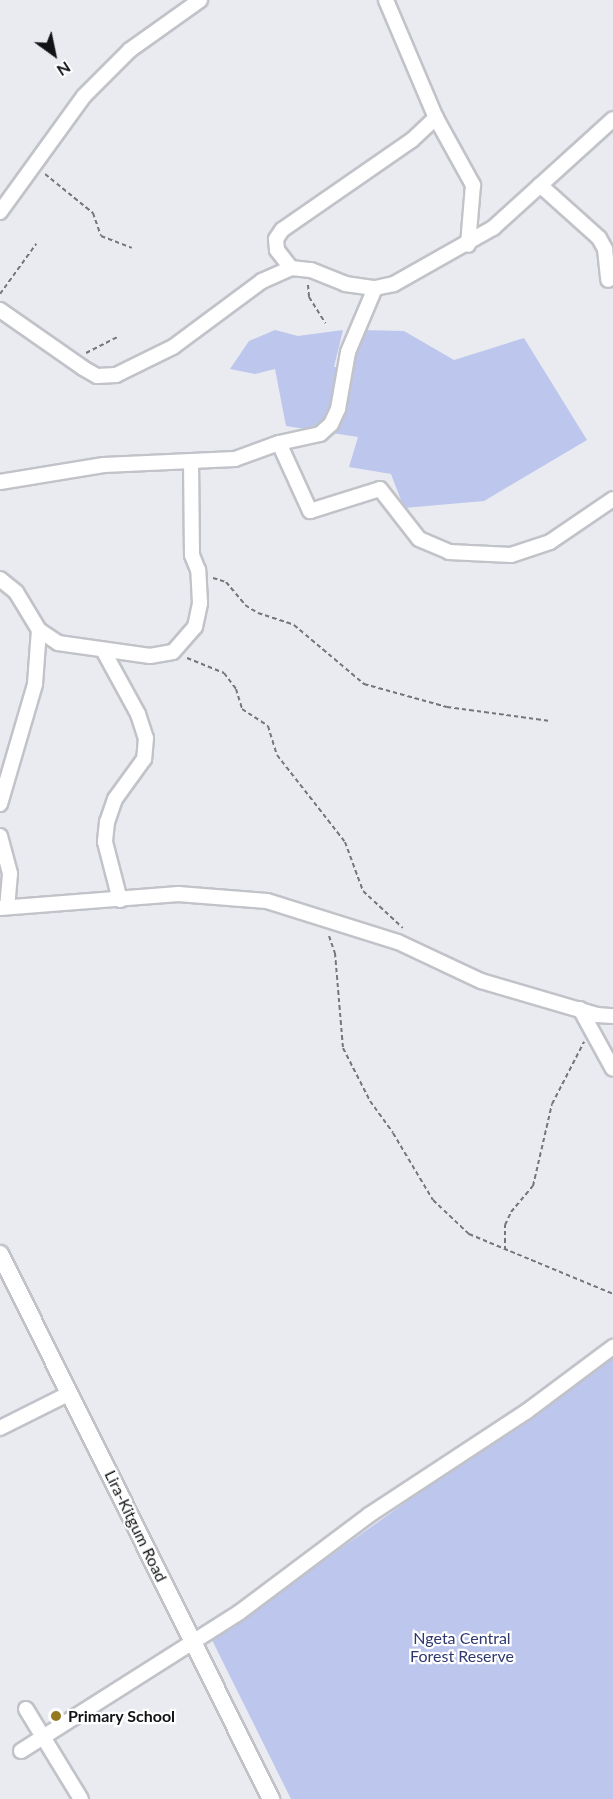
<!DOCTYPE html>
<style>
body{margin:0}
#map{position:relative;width:613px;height:1799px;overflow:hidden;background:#e9ebf1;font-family:Lato,sans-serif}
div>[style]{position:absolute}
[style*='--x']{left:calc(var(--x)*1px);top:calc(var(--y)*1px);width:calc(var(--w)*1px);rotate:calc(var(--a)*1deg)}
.green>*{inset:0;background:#bdc6ec}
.path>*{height:2px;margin-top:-1px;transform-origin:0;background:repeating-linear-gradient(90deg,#75767a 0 4.5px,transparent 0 7.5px)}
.roads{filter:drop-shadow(2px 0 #c1c3c9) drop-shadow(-2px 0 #c1c3c9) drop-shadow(0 2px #c1c3c9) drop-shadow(0 -2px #c1c3c9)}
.minor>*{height:14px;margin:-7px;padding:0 7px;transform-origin:7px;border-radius:7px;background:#fff}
.major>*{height:16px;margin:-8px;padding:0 8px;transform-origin:8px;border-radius:8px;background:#fff}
.dots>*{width:16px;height:16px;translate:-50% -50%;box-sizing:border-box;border:3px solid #fff;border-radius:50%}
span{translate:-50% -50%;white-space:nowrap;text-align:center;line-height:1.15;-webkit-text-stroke:4.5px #fff;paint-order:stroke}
.street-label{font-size:16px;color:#121315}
.park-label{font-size:16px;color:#2f3871}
.poi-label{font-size:16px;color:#121315;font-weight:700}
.left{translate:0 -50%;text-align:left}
.north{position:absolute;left:24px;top:24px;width:60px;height:60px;-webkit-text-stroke:4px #fff;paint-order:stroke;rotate:147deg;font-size:16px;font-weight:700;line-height:24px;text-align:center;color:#121315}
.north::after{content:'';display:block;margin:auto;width:21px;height:27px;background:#121315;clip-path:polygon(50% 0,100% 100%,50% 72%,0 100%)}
</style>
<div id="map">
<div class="green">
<i style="clip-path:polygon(275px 330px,298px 336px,343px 330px,334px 367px,349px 366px,359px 330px,404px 331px,454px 360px,524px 338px,587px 440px,484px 501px,404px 508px,391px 474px,349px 467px,358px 437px,286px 426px,275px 369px,255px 374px,230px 369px,249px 341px)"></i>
<i style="clip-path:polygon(613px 1355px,613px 1799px,291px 1799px,212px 1640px)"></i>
</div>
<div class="path">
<i style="--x:45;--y:174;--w:62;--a:39.1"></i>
<i style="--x:93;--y:213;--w:24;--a:71"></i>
<i style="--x:101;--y:236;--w:33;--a:21"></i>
<i style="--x:308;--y:285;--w:12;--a:85"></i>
<i style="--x:309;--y:297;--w:31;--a:58"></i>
<i style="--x:0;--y:294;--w:62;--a:-54.2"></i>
<i style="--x:86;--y:353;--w:35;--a:-27"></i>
<i style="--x:213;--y:578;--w:14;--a:17"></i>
<i style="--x:226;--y:582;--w:30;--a:50"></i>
<i style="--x:245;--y:605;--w:15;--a:32"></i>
<i style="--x:258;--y:613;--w:38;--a:18"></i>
<i style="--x:294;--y:625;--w:92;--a:40.1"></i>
<i style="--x:364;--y:684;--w:86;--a:15.5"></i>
<i style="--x:447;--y:707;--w:104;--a:7.7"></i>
<i style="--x:187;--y:658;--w:40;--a:22"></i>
<i style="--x:224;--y:673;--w:20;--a:53"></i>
<i style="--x:236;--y:689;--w:21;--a:73"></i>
<i style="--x:242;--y:709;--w:31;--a:33"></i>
<i style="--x:268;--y:726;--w:30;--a:73"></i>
<i style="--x:277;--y:755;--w:110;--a:52"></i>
<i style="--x:345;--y:842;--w:52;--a:69.8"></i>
<i style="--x:363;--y:891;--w:54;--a:42.8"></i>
<i style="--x:329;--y:936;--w:18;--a:71"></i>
<i style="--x:335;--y:953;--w:95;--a:85.2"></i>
<i style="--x:343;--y:1048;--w:59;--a:63"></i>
<i style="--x:370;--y:1101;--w:39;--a:54"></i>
<i style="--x:393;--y:1133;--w:78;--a:59.2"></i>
<i style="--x:433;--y:1200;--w:50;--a:43.4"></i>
<i style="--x:469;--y:1234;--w:156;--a:22.6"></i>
<i style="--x:505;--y:1250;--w:25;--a:-90"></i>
<i style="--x:505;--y:1225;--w:14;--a:-65"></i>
<i style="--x:511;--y:1212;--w:34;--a:-50"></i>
<i style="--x:533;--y:1186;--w:84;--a:-77"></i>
<i style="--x:552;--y:1104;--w:70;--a:-62.7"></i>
</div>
<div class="roads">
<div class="minor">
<i style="--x:436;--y:118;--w:77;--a:61.1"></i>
<i style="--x:473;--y:185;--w:60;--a:94.8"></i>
<i style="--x:540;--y:185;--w:79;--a:41.9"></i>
<i style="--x:599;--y:238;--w:13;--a:61"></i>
<i style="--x:605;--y:249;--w:31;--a:84"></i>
<i style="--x:0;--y:212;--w:143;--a:-54.1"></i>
<i style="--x:84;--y:96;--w:65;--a:-45"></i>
<i style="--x:130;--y:50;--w:86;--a:-35.5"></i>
<i style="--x:291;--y:268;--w:23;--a:-128"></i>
<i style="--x:277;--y:250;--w:11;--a:-95"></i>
<i style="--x:276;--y:239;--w:11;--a:-56"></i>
<i style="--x:282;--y:230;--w:158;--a:-34.7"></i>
<i style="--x:412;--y:140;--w:33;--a:-43"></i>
<i style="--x:436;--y:118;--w:128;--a:-113"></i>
<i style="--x:0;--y:310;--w:101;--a:34.9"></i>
<i style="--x:83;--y:368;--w:16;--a:30"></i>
<i style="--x:97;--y:376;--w:19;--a:-3"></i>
<i style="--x:116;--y:375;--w:64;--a:-26.2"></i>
<i style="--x:173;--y:347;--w:111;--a:-36.6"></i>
<i style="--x:262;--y:281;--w:32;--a:-24"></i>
<i style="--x:291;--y:268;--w:20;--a:6"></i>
<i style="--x:311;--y:270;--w:37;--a:22"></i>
<i style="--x:345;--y:284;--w:30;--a:8"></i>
<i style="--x:375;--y:288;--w:19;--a:-12"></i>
<i style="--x:394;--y:284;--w:114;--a:-29.5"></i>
<i style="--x:493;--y:228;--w:162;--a:-42.2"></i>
<i style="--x:279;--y:443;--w:75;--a:65.5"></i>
<i style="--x:310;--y:511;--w:73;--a:-17.4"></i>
<i style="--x:380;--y:489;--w:63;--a:52"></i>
<i style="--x:419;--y:539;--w:33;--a:23"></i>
<i style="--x:449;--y:552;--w:62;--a:2.8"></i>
<i style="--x:511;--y:555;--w:41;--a:-18.4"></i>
<i style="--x:550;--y:542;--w:76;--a:-34.3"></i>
<i style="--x:0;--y:482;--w:105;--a:-9.3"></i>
<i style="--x:104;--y:465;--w:131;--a:-2.6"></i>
<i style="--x:235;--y:459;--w:47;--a:-20"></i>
<i style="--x:279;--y:443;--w:42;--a:-12.4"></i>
<i style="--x:320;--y:434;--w:15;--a:-42"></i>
<i style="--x:331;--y:424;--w:17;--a:-65"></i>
<i style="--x:338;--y:409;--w:58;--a:-80"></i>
<i style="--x:348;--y:352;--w:69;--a:-67.1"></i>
<i style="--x:0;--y:579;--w:21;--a:39"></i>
<i style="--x:16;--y:592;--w:44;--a:58.8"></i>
<i style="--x:39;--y:630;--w:23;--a:34"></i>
<i style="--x:58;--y:643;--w:93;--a:8"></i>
<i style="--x:150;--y:656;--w:23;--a:-10"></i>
<i style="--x:173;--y:652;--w:33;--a:-49"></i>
<i style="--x:195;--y:627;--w:25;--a:-78"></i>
<i style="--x:200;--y:603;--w:33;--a:-93"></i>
<i style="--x:198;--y:570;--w:16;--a:-112"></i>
<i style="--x:192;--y:555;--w:93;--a:-90.6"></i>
<i style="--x:103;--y:650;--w:73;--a:61.3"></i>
<i style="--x:138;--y:714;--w:25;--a:72"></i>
<i style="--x:146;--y:738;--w:21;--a:95"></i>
<i style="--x:144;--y:759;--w:49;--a:125.9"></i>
<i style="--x:115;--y:799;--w:24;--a:109"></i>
<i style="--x:107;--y:822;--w:20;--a:96"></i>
<i style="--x:105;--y:842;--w:60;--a:75.5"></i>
<i style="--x:0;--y:804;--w:125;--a:-73.7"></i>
<i style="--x:35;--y:684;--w:54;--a:-85.8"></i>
<i style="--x:0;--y:836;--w:39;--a:75"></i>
<i style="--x:10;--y:874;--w:33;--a:95"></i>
<i style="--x:0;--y:908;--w:179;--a:-4.5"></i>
<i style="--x:178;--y:894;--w:89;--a:4.5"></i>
<i style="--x:267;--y:901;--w:137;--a:17.4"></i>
<i style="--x:398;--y:942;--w:92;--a:25.2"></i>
<i style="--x:481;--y:981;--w:121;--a:16.3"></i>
<i style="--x:597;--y:1015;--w:16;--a:4"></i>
<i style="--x:580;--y:1009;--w:68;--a:61.2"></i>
<i style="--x:0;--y:1428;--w:78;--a:-26.6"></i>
<i style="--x:26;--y:1709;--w:105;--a:58.6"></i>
<i style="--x:21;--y:1751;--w:259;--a:-32.4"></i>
<i style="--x:240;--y:1612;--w:161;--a:-36.9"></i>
<i style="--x:369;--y:1515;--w:188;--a:-33.3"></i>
<i style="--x:526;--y:1412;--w:109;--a:-36.8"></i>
</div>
<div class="major">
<i style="--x:0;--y:1254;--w:609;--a:63.56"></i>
</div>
</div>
<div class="dots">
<i style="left:56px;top:1716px;background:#947920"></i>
</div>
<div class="street-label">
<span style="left:136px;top:1526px;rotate:64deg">Lira-Kitgum Road</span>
</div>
<div class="park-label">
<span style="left:462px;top:1647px">Ngeta Central<br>Forest Reserve</span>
</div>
<div class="poi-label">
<span class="left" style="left:68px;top:1716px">Primary School</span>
</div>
<div class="north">N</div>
</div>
